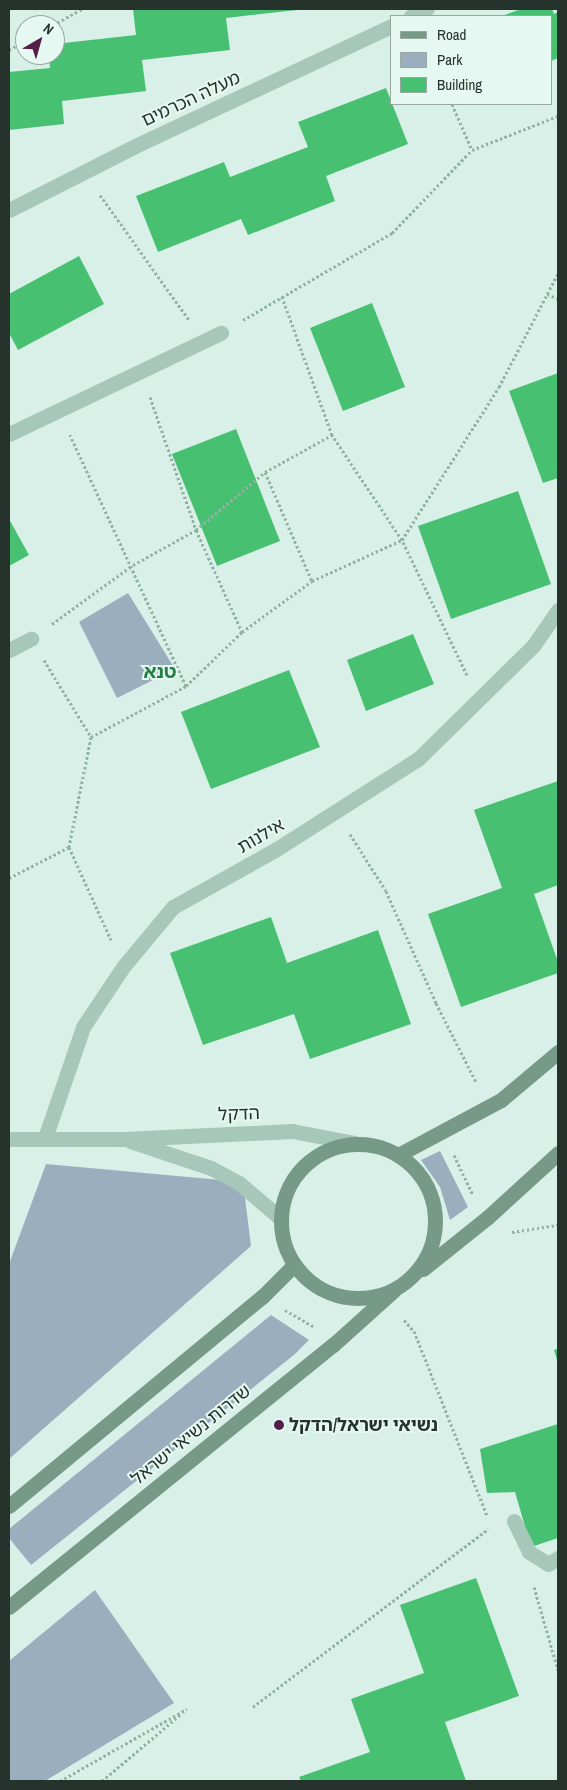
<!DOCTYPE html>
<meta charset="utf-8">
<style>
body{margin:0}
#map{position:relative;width:567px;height:1790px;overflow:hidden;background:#d9f0e8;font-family:"Archivo Narrow","Noto Sans Hebrew",sans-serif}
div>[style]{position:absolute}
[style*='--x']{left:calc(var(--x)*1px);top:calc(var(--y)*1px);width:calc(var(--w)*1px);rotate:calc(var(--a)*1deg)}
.green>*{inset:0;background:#9aaebe}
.building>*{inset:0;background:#47c071}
.path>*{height:3px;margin-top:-1.5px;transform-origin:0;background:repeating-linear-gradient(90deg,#90b3a3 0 2.5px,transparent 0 5px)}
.street>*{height:15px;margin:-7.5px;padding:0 7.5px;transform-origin:7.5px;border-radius:7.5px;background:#a6c7b9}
.secondary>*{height:15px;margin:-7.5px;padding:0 7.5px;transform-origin:7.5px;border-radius:7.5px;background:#779a88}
.secondary>.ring{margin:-7.5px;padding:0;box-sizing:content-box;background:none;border:15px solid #779a88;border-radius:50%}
.dots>*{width:14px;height:14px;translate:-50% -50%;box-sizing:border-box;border:2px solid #e5f8f1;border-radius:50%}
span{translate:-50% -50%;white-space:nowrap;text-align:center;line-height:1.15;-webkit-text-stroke:4px #e5f8f1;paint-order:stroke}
.street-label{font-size:18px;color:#26332c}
.poi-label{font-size:18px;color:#26332c;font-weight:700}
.left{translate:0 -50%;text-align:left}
.neighbourhood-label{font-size:19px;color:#237f43;font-weight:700}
.frame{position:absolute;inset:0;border:10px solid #26332c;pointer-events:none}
.legend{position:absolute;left:390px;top:15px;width:162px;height:90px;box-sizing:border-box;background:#e5f8f1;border:1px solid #99a9a2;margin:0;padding:6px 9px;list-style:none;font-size:15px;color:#26332c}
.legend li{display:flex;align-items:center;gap:10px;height:25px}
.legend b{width:25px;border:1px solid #99a9a2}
.north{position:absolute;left:15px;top:15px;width:50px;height:50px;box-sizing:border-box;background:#e5f8f1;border:1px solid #99a9a2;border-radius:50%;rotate:38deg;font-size:14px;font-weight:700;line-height:20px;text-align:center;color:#26332c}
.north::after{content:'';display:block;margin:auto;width:18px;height:22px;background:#531e4a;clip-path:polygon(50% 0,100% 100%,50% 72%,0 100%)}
</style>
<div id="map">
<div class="green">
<i style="clip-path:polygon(128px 593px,175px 669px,117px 698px,79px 622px)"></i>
<i style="clip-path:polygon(440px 1151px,468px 1207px,450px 1220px,440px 1187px,421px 1160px)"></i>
<i style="clip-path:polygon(46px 1164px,243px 1182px,251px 1246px,9px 1459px,9px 1264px)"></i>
<i style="clip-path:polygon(271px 1315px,309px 1340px,295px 1354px,31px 1565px,9px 1538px,9px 1529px)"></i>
<i style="clip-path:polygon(95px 1590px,174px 1703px,45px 1781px,9px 1781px,9px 1661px)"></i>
</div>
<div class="building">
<i style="clip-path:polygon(133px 9px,297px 10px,226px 18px,230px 50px,142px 60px,146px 91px,62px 101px,64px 124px,9px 130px,9px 72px,50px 68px,49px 55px,55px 55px,55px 44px,136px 35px)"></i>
<i style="clip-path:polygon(521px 9px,552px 9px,554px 14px,558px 12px,558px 58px,551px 61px,551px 16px,502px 16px)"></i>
<i style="clip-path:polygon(386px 88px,408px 144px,326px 176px,335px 201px,248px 235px,241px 219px,158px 252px,136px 196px,224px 162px,230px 177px,308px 147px,298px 122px)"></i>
<i style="clip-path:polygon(79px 256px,104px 304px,18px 350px,9px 333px,9px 294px)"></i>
<i style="clip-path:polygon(372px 303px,405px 387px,343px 411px,310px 328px)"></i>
<i style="clip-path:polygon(558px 373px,558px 478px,543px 483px,509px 391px)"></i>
<i style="clip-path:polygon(236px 429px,280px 541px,217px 566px,172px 454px)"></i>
<i style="clip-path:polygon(518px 491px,551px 584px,451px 619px,418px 526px)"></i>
<i style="clip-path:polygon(9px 519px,29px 555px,9px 566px)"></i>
<i style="clip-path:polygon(413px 634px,434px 684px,366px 711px,347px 660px)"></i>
<i style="clip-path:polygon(289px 670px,320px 747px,211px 789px,181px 712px)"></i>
<i style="clip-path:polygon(558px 781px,558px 885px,534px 894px,558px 962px,558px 973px,461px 1007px,428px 914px,502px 888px,474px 810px)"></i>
<i style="clip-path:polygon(271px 917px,287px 963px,378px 930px,411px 1024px,310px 1059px,294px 1014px,203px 1045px,170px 953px)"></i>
<i style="clip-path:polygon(558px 1349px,558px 1363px,554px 1350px)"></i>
<i style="clip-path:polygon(558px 1424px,558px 1538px,531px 1547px,515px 1492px,487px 1493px,480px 1449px)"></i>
<i style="clip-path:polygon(476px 1578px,519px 1696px,445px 1722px,466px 1781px,301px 1781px,299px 1777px,370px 1752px,351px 1699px,424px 1673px,400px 1605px)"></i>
</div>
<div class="path">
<i style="--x:53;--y:25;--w:33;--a:-29"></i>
<i style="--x:9;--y:50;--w:18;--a:-29"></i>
<i style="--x:452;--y:104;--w:50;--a:66.5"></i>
<i style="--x:100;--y:195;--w:153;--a:54.5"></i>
<i style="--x:547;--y:294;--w:12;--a:24"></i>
<i style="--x:243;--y:320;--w:173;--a:-30.3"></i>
<i style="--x:392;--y:233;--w:115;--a:-46.1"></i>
<i style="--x:472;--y:150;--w:92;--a:-21.6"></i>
<i style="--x:150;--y:397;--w:141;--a:70.9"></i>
<i style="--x:196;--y:530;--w:112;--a:65.7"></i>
<i style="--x:265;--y:472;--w:119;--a:66.7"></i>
<i style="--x:52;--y:624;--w:100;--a:-36.1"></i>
<i style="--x:133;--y:565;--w:72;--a:-29.1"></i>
<i style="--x:196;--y:530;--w:90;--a:-40"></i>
<i style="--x:265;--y:472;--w:77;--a:-28.9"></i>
<i style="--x:44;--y:660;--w:90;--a:58.6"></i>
<i style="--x:91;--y:737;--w:108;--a:-28.2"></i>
<i style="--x:186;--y:686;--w:277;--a:-114.8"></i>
<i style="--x:467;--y:675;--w:150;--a:-115.7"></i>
<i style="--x:402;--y:540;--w:181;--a:-57.6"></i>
<i style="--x:499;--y:387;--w:128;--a:-62.6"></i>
<i style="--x:186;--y:686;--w:78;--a:-44"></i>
<i style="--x:242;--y:632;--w:87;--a:-36.1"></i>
<i style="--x:312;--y:581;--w:99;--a:-24.5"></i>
<i style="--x:402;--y:540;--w:126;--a:-123.7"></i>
<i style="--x:332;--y:435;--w:147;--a:-109.9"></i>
<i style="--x:91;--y:737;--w:112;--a:101.3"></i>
<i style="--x:69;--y:847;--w:102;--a:65.7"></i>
<i style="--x:350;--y:834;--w:67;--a:57.7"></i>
<i style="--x:386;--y:891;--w:123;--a:65.9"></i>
<i style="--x:436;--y:1003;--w:89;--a:63.1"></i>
<i style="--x:9;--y:878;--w:68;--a:-27.3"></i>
<i style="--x:454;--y:1155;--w:44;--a:64.6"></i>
<i style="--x:512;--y:1232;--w:47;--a:-8.7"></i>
<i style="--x:285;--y:1310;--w:34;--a:30"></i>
<i style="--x:404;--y:1320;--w:15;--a:48"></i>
<i style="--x:414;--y:1331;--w:198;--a:68.4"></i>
<i style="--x:534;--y:1587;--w:86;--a:73.9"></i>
<i style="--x:253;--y:1707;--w:295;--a:-37.1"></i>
<i style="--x:60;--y:1781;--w:146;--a:-29.6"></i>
<i style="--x:102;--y:1781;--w:104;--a:-40.3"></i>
</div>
<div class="street">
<i style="--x:411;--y:16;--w:17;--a:-24"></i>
<i style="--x:9;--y:210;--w:141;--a:-26.9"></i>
<i style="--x:135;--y:146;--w:283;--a:-25.1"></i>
<i style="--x:9;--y:434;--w:235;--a:-25.5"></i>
<i style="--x:9;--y:650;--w:25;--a:-27"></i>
<i style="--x:45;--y:1138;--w:117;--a:-71.1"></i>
<i style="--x:83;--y:1027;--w:72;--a:-56.3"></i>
<i style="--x:123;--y:967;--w:78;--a:-50.2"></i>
<i style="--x:173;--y:907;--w:117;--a:-29.2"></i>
<i style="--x:275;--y:850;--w:169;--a:-32.5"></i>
<i style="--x:418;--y:759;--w:161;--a:-44.5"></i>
<i style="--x:533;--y:646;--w:44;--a:-55.2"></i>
<i style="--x:9;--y:1139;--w:115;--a:0"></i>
<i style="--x:124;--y:1139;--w:168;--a:-2.7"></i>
<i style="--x:292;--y:1131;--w:64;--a:10.8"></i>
<i style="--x:130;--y:1141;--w:85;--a:18.4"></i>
<i style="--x:211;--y:1168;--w:32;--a:28"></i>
<i style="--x:239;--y:1183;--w:54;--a:40.5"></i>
<i style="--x:514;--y:1521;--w:34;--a:64"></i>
<i style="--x:529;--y:1552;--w:22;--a:32"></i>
<i style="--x:548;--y:1564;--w:12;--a:-31"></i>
</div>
<div class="secondary">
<i class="ring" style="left:281px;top:1144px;width:139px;height:139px"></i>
<i style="--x:398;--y:1155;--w:117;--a:-28.1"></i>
<i style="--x:501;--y:1100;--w:75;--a:-40.1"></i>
<i style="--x:423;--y:1269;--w:83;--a:-38.7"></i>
<i style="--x:488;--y:1217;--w:95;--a:-42.4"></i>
<i style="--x:9;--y:1506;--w:330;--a:-39.6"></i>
<i style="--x:263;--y:1296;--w:44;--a:-45"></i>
<i style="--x:9;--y:1607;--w:417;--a:-39"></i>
<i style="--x:333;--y:1345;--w:82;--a:-42"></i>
</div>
<div class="dots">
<i style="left:279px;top:1425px;background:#531e4a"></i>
</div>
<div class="street-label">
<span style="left:191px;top:99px;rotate:-25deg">מעלה הכרמים</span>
<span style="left:261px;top:836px;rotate:-30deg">אילנות</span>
<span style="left:239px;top:1114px;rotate:-2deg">הדקל</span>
<span style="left:191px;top:1435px;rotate:-39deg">שדרות נשיאי ישראל</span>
</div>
<div class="poi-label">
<span class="left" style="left:289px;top:1425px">נשיאי ישראל/הדקל</span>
</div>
<div class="neighbourhood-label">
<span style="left:160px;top:672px">טנא</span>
</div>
<div class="frame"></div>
<ul class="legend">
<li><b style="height:6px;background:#779a88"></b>Road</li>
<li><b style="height:14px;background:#9aaebe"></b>Park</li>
<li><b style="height:14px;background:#47c071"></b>Building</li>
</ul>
<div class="north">N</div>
</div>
